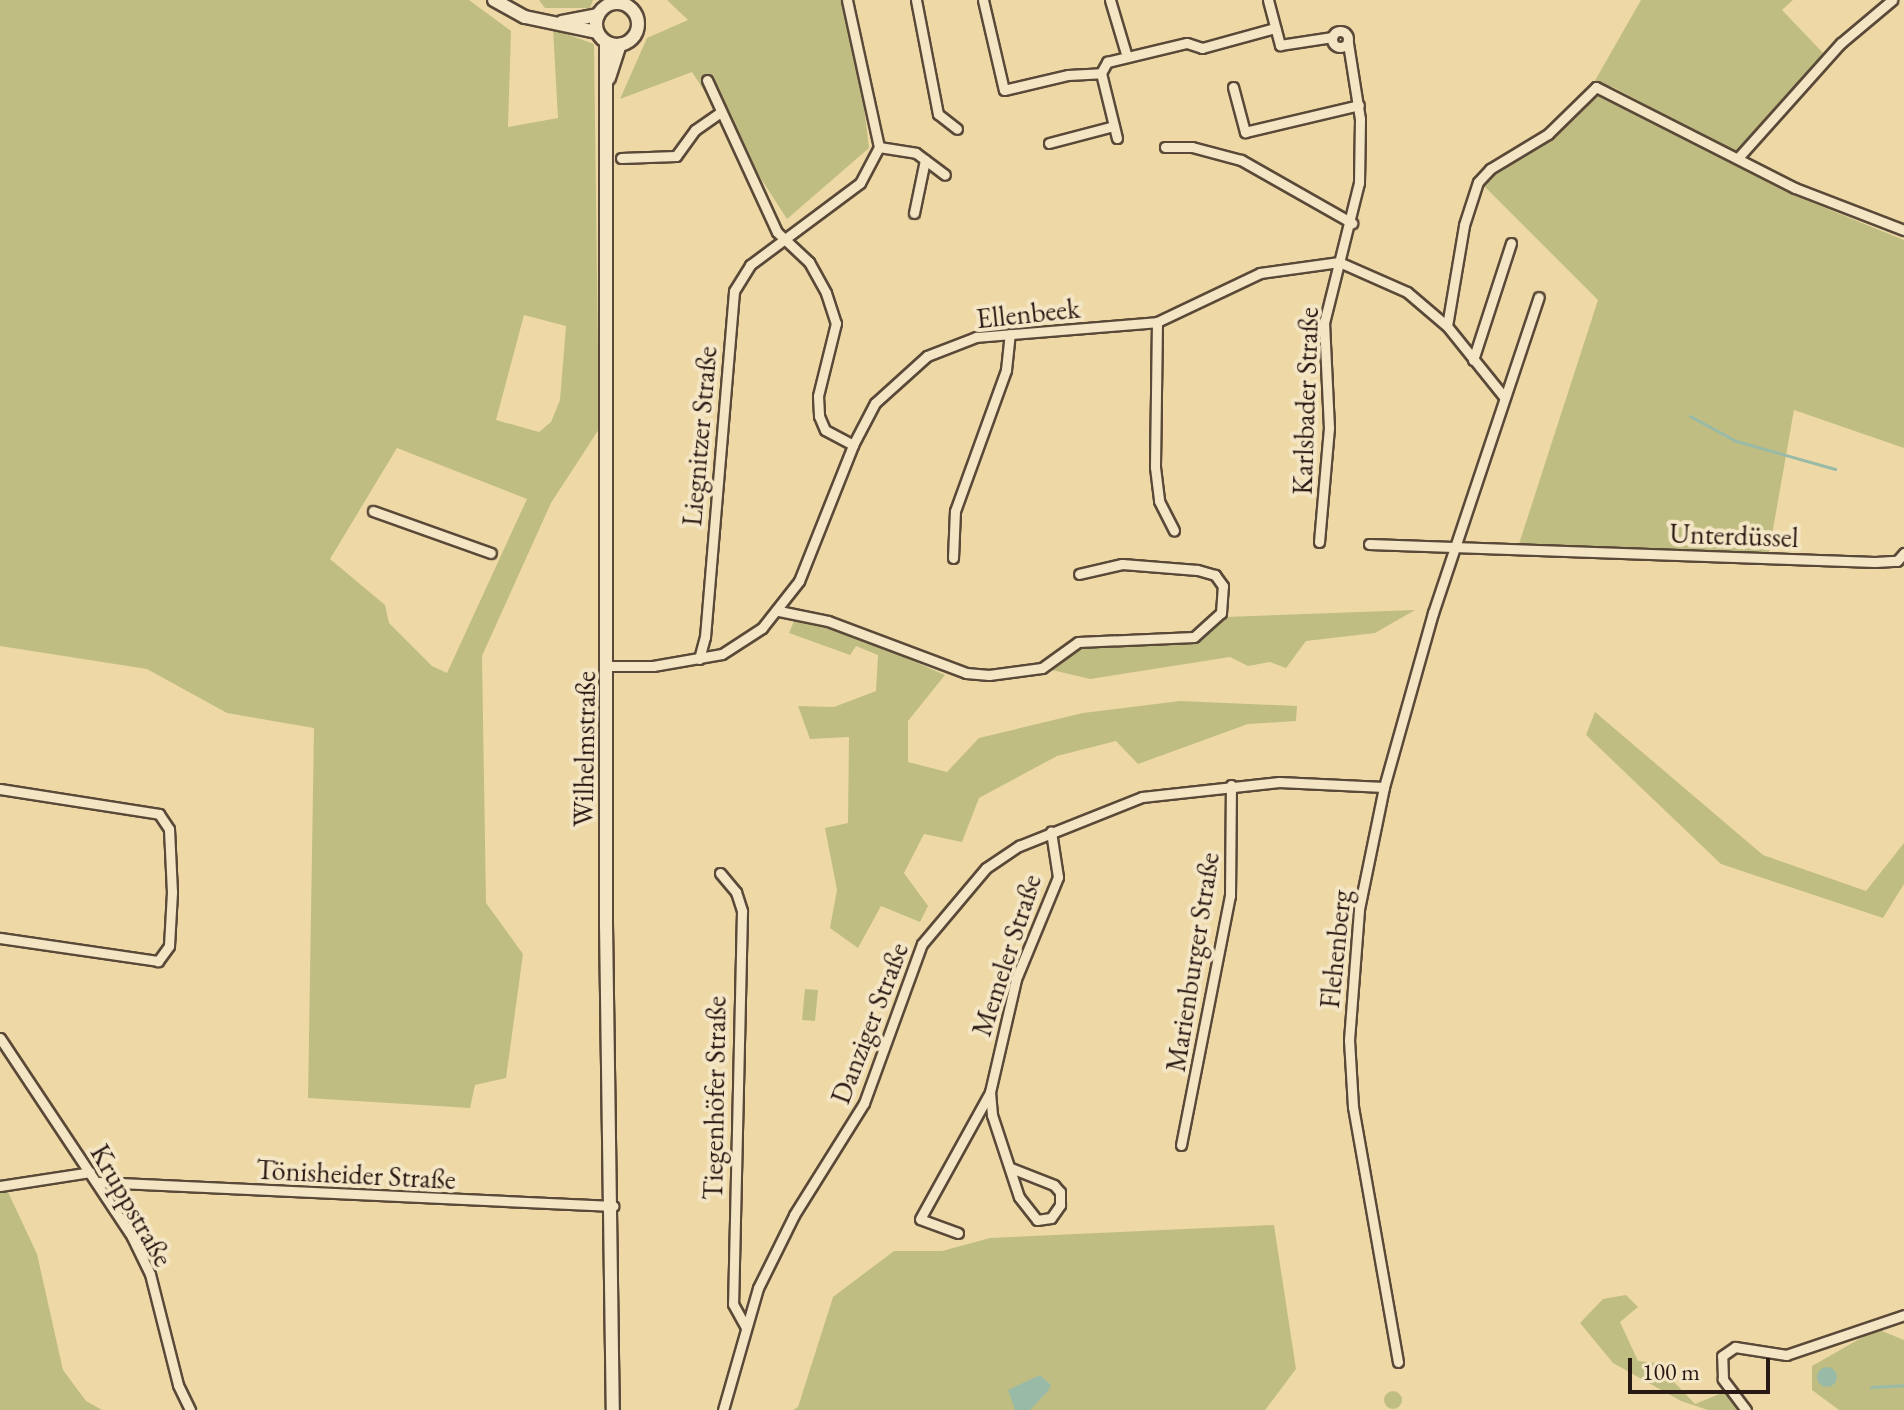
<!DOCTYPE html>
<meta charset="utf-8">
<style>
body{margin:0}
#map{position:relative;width:1904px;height:1410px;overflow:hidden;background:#eed9a6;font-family:"EB Garamond",serif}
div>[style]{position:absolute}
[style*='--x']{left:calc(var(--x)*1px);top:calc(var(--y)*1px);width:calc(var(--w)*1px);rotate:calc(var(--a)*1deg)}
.green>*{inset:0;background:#c0bd82}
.round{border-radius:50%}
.water>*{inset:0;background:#99baa7}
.stream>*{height:3px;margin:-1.5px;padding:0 1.5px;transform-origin:1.5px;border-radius:1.5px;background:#99baa7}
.roads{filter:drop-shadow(2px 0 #5a4938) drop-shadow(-2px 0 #5a4938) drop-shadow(0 2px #5a4938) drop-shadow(0 -2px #5a4938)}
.street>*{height:9px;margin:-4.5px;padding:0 4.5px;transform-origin:4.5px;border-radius:4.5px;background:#f4e6c5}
.street>.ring{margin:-4.5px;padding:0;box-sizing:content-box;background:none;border:9px solid #f4e6c5;border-radius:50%}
.secondary>*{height:12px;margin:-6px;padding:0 6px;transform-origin:6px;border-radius:6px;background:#f4e6c5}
.secondary>.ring{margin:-6px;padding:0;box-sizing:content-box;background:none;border:12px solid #f4e6c5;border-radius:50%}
span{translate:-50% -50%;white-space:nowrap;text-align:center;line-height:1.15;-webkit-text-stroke:8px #f4e6c5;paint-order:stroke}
.street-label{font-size:28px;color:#291914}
.scale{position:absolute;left:1628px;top:1358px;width:142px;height:36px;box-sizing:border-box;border:4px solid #291914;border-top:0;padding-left:10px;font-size:24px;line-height:28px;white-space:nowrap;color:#291914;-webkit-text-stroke:6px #f4e6c5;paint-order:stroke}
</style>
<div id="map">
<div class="green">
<i style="clip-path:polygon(evenodd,0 0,469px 0,511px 31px,508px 127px,558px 118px,553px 29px,594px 44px,599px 429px,551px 503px,482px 656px,486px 903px,523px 954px,506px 1078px,475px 1085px,470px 1108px,308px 1098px,314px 728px,227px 713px,147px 669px,0 646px,0 0,524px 315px,566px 326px,560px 400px,551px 422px,539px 432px,496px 420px,524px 315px,0 0,397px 448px,527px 499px,447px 673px,432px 666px,389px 623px,385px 605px,330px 559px,397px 448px)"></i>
<i style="clip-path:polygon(539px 0,593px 0,590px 8px,545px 8px)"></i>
<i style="clip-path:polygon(667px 0,851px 0,869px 148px,787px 219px,692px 72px,620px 99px,647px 38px,688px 20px)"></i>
<i style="clip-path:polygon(1641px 0,1793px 0,1782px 10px,1824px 54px,1735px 152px,1613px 87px,1593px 84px)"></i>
<i style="clip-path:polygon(1596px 95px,1791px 194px,1904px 240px,1904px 448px,1794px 410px,1769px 552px,1517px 550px,1598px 300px,1482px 184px,1545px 141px)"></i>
<i style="clip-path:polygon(1415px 610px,1375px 633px,1306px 641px,1286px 668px,1270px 662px,1248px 666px,1230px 657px,1090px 679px,1052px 670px,1088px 644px,1194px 643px,1226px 617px)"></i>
<i style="clip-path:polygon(794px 621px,852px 634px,945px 675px,908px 721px,908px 762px,947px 772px,979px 738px,1083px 713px,1180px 701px,1297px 706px,1296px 721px,1248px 724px,1138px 764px,1116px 741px,1057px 756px,979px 798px,962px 842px,924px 834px,904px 873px,928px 906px,920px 922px,881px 906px,858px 948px,830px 928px,837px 890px,825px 828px,848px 823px,849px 737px,810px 739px,798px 706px,834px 707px,876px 691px,878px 655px,856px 646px,850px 655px,789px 633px)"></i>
<i style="clip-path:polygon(1595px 712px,1763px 855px,1866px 891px,1904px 843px,1904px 884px,1883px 918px,1721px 864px,1586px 735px)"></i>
<i style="clip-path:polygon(805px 989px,818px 990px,815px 1021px,802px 1020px)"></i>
<i style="clip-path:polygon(0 1190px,8px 1192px,37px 1254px,63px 1370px,86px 1401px,102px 1410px,0 1410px)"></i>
<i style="clip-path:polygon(1274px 1225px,1296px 1369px,1265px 1410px,793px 1410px,798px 1407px,833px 1297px,894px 1251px,942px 1251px,990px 1238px)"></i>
<i style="clip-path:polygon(1626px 1295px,1638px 1307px,1620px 1322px,1638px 1361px,1656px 1363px,1695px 1404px,1729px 1390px,1744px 1410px,1708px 1410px,1681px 1401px,1613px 1363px,1580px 1323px,1603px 1299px)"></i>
<i style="clip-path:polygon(1877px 1329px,1904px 1340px,1904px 1410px,1839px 1410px,1812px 1390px,1812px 1366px)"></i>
<i class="round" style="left:1384px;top:1391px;width:18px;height:18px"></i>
</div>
<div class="water">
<i class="round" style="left:1817px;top:1367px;width:20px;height:20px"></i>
<i style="clip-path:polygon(1040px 1375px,1051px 1385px,1048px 1391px,1030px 1410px,1015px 1410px,1008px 1390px)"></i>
</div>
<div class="stream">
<i style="--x:1690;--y:416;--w:52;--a:28.5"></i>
<i style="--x:1736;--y:441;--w:103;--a:15.8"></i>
<i style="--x:1871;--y:1387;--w:33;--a:-3"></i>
</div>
<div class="roads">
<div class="street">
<i style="--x:916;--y:0;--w:116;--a:79.1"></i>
<i style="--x:938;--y:114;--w:24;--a:38"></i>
<i style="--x:983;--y:0;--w:92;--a:76.9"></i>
<i style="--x:1004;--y:90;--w:66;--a:-13.2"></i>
<i style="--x:1068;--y:75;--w:33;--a:-3"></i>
<i style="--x:1101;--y:73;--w:13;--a:-61"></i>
<i style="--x:1107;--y:62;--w:82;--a:-13.4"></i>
<i style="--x:1187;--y:43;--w:16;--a:18"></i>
<i style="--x:1202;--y:48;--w:76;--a:-15.3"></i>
<i style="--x:1110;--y:0;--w:59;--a:73.4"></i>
<i style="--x:1268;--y:0;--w:47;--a:75.1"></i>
<i style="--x:1280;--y:45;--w:53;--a:-8.7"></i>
<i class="ring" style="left:1332px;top:31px;width:7px;height:7px"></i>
<i style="--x:1101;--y:73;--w:67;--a:76.2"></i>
<i style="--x:707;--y:80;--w:167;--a:65.3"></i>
<i style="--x:777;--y:232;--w:44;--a:43.2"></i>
<i style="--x:809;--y:262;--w:35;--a:61"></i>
<i style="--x:826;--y:293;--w:32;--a:72"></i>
<i style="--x:836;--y:323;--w:75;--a:103.9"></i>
<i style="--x:818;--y:396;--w:20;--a:87"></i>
<i style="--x:819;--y:416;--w:15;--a:67"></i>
<i style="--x:825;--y:430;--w:32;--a:28"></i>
<i style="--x:1233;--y:87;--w:47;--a:75.1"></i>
<i style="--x:1245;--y:132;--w:117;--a:-13.3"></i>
<i style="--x:1049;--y:143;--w:67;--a:-14.7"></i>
<i style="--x:879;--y:147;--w:37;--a:9"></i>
<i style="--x:916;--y:153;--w:36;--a:37"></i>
<i style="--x:1165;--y:147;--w:27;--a:0"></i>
<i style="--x:1192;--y:147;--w:51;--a:14.9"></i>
<i style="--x:1241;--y:160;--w:128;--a:29.6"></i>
<i style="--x:621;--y:158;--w:55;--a:-2.1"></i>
<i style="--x:676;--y:156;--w:32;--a:-54"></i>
<i style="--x:695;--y:130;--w:29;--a:-35"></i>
<i style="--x:1738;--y:158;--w:154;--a:-48.2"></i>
<i style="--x:1841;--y:43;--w:67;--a:-40.1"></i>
<i style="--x:914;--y:213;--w:54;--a:-78.3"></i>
<i style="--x:1157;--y:322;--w:145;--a:90.8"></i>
<i style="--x:1155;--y:467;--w:34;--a:83"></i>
<i style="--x:1159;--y:501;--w:33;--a:63"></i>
<i style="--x:1447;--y:326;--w:102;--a:-80.4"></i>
<i style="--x:1464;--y:225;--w:45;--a:-72"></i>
<i style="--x:1478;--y:182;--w:18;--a:-47"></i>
<i style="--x:1490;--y:169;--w:68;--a:-31.1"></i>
<i style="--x:1548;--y:134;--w:67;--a:-44.4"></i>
<i style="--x:1596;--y:87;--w:223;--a:26.9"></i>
<i style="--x:1795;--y:188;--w:117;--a:21.1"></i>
<i style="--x:1473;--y:360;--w:123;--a:-72"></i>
<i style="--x:373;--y:511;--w:125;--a:19.6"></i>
<i style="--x:1319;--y:542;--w:114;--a:-85"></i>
<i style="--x:1329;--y:428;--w:105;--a:-92.7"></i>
<i style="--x:1324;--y:323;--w:144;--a:-76"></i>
<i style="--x:1359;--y:183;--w:64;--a:-89.1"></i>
<i style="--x:1360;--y:119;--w:77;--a:-99"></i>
<i style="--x:1369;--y:544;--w:506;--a:2.04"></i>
<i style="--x:1875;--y:562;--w:22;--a:-3"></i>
<i style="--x:1897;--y:561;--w:11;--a:-49"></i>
<i style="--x:953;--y:558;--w:47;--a:-87.6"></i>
<i style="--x:955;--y:511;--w:150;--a:-70.1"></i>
<i style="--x:1006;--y:370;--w:36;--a:-84"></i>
<i style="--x:779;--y:611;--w:50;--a:11.5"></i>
<i style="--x:828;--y:621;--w:147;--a:20.6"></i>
<i style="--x:966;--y:673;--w:23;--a:5"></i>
<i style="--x:989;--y:675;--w:53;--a:-7.5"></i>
<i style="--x:1042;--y:668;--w:44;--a:-35.8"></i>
<i style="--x:1078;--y:642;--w:116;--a:-2.5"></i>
<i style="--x:1194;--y:637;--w:36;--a:-42"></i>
<i style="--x:1221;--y:613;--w:27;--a:-86"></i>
<i style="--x:1223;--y:586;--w:14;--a:-126"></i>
<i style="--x:1215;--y:575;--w:19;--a:-164"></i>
<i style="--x:1197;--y:570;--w:75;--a:-175.4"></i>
<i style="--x:1122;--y:564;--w:44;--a:166.9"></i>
<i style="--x:699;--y:659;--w:23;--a:-75"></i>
<i style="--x:705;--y:637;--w:347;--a:-85.2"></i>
<i style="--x:734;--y:291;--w:31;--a:-58"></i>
<i style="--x:750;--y:265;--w:137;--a:-36.7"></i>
<i style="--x:860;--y:183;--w:41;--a:-62.2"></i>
<i style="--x:879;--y:147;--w:150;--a:-102.3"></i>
<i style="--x:609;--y:666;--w:44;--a:0"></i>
<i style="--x:653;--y:666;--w:70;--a:-9.9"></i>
<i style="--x:722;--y:654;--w:48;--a:-33"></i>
<i style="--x:762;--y:628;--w:60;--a:-51.8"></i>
<i style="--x:799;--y:581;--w:146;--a:-68.3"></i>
<i style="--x:853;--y:445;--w:47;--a:-62.4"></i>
<i style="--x:875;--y:403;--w:70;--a:-42.1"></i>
<i style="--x:927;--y:356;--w:53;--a:-21.2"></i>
<i style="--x:976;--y:337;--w:182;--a:-4.7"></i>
<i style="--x:1157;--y:322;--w:114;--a:-25.4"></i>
<i style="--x:1260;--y:273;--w:80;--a:-7.9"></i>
<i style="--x:1339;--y:262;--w:74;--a:23.8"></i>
<i style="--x:1407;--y:292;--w:52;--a:40.4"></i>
<i style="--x:1447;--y:326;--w:91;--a:51.2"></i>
<i style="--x:0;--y:789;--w:161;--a:8.9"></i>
<i style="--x:159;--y:814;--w:18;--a:56"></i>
<i style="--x:169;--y:829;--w:63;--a:87.3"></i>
<i style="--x:172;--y:892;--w:54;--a:93.2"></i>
<i style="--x:169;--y:946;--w:19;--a:126"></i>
<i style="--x:158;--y:961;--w:160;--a:-171.7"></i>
<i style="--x:720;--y:873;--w:25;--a:50"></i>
<i style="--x:736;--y:892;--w:20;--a:72"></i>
<i style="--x:742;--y:911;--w:393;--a:91.3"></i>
<i style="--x:733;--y:1304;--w:26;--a:61"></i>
<i style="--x:0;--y:1038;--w:239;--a:56.4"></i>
<i style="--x:132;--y:1237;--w:41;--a:64.1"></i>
<i style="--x:150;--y:1274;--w:114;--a:75.8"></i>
<i style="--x:178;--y:1385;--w:28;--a:64"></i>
<i style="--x:990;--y:1092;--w:23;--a:85"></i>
<i style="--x:992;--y:1115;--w:86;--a:71.8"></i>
<i style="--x:1019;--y:1197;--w:29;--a:52"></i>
<i style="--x:1037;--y:1220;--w:14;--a:-8"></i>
<i style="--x:1051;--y:1218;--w:16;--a:-55"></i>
<i style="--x:1060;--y:1205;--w:13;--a:-90"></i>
<i style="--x:1060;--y:1192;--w:9;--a:-131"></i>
<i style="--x:1054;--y:1185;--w:46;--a:-158.4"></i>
<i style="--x:1181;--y:1145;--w:254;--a:-78.9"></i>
<i style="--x:1230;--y:896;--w:111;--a:-89.5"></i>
<i style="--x:98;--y:1182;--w:516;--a:2.67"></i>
<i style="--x:0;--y:1186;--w:91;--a:-8.8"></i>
<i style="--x:958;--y:1233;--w:40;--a:-159.8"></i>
<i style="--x:920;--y:1219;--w:145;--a:-61.1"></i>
<i style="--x:990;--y:1092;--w:116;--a:-77"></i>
<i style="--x:1016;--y:979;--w:110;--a:-67.6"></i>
<i style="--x:1058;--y:877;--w:46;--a:-98.8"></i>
<i style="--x:1398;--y:1362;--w:259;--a:-100"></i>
<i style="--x:1353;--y:1107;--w:67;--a:-93.4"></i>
<i style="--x:1349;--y:1040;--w:131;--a:-85.6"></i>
<i style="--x:1359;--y:909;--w:125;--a:-78.4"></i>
<i style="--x:1384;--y:787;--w:181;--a:-74.3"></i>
<i style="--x:1433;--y:613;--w:333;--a:-71.5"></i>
<i style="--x:723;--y:1410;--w:127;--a:-74"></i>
<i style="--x:758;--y:1288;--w:81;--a:-63.7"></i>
<i style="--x:794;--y:1215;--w:132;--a:-58"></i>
<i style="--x:864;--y:1103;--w:169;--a:-70"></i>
<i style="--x:922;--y:944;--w:99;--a:-49.9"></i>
<i style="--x:986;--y:868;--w:40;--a:-34"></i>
<i style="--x:1019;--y:846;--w:132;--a:-21.7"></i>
<i style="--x:1142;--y:797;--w:138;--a:-6.2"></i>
<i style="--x:1279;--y:782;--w:105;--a:2.7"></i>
<i style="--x:1746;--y:1410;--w:39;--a:-127"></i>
<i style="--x:1723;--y:1379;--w:23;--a:-92"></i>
<i style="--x:1722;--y:1356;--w:16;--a:-35"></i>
<i style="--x:1735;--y:1347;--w:52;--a:8.9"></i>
<i style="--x:1786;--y:1355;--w:125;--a:-18.7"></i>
</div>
<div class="secondary">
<i style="--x:494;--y:0;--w:35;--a:29"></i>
<i style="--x:525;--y:17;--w:74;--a:11.8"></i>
<i class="ring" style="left:596px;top:3px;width:30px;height:30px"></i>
<i style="--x:562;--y:22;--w:37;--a:-11"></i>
<i style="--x:606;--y:42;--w:882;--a:90"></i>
<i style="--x:606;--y:924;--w:486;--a:89.2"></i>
<i style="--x:609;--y:78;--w:35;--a:-72"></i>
</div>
</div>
<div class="street-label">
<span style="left:1028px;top:313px;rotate:-6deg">Ellenbeek</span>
<span style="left:1305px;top:401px;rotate:-88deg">Karlsbader Straße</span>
<span style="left:699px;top:436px;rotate:-85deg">Liegnitzer Straße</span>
<span style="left:1734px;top:535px;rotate:2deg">Unterdüssel</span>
<span style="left:584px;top:749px;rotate:-89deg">Wilhelmstraße</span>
<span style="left:1335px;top:949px;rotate:-84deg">Flehenberg</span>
<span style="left:1006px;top:955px;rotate:-72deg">Memeler Straße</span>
<span style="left:1192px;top:962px;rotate:-81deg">Marienburger Straße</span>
<span style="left:869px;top:1023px;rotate:-69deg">Danziger Straße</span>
<span style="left:714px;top:1098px;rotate:-89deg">Tiegenhöfer Straße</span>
<span style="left:356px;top:1174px;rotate:3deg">Tönisheider Straße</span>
<span style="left:132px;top:1205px;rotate:60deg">Kruppstraße</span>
</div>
<div class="scale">100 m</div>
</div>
